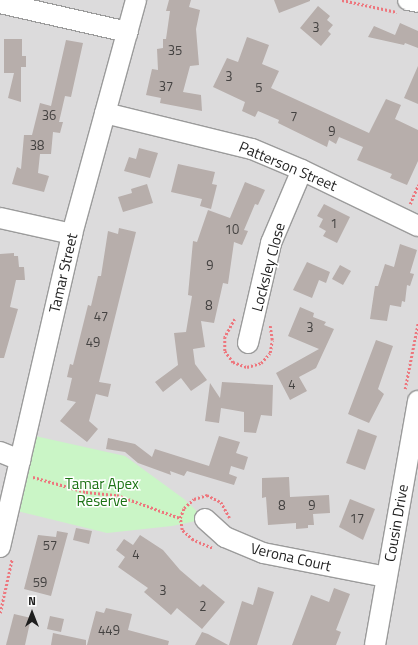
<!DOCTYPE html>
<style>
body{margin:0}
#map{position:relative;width:418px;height:645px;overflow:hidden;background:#eeeae5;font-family:"Titillium Web",sans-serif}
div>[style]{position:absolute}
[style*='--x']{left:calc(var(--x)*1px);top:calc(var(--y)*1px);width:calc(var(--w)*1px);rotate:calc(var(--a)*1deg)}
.residential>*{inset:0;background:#dcdbdc}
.park>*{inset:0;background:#caf5c6}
.building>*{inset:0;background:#b7aeab}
.path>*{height:2.5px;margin-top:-1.25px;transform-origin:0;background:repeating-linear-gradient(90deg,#ed777e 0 2px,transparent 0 4px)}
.roads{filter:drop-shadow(1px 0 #9b9b9b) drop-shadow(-1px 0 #9b9b9b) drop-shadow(0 1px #9b9b9b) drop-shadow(0 -1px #9b9b9b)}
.minor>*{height:20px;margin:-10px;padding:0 10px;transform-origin:10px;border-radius:10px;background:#fff}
span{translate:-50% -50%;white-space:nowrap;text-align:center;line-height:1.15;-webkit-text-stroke:3px #fff;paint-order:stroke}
.number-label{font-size:13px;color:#444241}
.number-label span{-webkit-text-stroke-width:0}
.street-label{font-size:15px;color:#1e1e1e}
.park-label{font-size:15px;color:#1d7315}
.north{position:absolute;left:12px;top:593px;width:40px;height:40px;-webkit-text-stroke:3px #fff;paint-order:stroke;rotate:0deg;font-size:11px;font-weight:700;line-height:16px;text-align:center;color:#1e1e1e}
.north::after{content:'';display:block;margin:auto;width:14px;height:18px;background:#1e1e1e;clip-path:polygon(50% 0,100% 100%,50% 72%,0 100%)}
</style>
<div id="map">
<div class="residential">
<i style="clip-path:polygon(0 0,418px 0,418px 645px,0 645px)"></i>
</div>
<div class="park">
<i style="clip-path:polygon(26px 434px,125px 456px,184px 499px,205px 519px,172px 526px,107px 533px,9px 509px)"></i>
</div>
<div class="building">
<i style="clip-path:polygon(169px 0,191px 0,189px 7px,200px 10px,196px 29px,199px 65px,190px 66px,183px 92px,201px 95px,202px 111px,160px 103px,161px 98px,146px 95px,152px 69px,158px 70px,157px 49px,163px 48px,163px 39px,166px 39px,170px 11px,166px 11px)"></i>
<i style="clip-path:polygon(274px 0,310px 0,310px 1px,279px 13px)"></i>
<i style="clip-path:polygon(318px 6px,330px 16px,327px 20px,333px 25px,328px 31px,331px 34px,321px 46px,300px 28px)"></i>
<i style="clip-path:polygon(400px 23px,418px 31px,418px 48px,405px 43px,404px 45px,368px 37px,374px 26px,395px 35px)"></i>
<i style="clip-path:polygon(247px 37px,269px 45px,262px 64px,279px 71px,271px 88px,369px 133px,386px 99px,401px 105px,395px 119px,418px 130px,418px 161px,407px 185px,390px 178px,392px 174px,357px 160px,363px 147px,339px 137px,336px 144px,329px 140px,327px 147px,278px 123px,279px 120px,258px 111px,255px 117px,242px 111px,245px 102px,213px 87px,227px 58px,238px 62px)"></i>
<i style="clip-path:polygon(4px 39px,22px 39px,22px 56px,26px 56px,26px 67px,21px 67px,21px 102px,8px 98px,14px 73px,4px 73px)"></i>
<i style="clip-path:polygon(66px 40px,83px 43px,71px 97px,65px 96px,59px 122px,63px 122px,60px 133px,53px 132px,51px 154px,40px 154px,38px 173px,49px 176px,44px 192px,12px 184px,17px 167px,21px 169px,24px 135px,32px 135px,40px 103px,51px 106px)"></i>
<i style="clip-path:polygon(418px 66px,418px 104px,404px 98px)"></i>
<i style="clip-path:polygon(139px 148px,158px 153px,150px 178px,124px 171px,129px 157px,136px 159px)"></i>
<i style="clip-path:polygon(178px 164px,215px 172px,212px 184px,217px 185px,211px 209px,200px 206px,202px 199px,171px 192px)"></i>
<i style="clip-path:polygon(245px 182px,265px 190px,258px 205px,255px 204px,244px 230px,248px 231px,242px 245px,234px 242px,228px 284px,223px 283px,214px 323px,201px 321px,205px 347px,193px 349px,195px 364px,207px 380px,191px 391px,181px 378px,163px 392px,155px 382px,178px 365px,174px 333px,186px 332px,192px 296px,188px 295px,193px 241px,197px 242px,208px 210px,230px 218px)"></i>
<i style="clip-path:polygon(147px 184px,153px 203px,123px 212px,118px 197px,132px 193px,131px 189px)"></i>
<i style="clip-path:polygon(324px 204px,350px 217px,337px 243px,323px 236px,326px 231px,319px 227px,323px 219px,317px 216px)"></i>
<i style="clip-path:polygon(119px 228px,136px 232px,99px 382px,111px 384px,108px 397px,96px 394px,89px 421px,98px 429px,87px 442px,60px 421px,76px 402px,67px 400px,72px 378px,67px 377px,70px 364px,73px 365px,88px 305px,91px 306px,98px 276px,101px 276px,108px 231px,118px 234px)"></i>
<i style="clip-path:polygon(400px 244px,417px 250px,410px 273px,414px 274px,410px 286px,407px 285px,405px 302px,402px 301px,401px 307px,390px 305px,387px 321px,370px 319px,375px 286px,378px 286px,385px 264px,394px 267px)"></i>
<i style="clip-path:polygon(14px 253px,14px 256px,18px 256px,19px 267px,24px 267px,25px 280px,16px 280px,10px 307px,18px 309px,4px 358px,0 358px,0 254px)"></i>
<i style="clip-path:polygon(307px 262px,330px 272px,326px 283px,319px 280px,312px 298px,293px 290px)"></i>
<i style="clip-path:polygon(340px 265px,351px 271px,343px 285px,332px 279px)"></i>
<i style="clip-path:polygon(300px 307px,314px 313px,313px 317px,326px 322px,324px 325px,334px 329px,316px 368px,299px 377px,307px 391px,290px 400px,276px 373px,319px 349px,288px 336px)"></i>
<i style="clip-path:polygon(376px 340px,393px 346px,378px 389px,384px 394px,369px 423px,348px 414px)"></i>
<i style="clip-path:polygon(222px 382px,273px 385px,272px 416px,261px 415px,256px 433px,244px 432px,244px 412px,221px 408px,219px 423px,205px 421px,210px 383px,220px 398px)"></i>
<i style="clip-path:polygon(358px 429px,377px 436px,365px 470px,346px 463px)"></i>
<i style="clip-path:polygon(219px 436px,240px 442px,236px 453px,248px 457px,244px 470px,231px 466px,229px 474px,237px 477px,234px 485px,187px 471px,184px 476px,170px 471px,171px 475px,138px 463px,125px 452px,106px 449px,108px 438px,135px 444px,152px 457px,155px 449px,209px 466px)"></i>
<i style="clip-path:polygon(289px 477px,290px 497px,329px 495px,330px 513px,313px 514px,314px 525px,308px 525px,308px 528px,296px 529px,296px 523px,268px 525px,266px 497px,262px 498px,262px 478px)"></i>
<i style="clip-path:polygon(350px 499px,375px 509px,363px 540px,339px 527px)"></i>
<i style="clip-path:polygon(76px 528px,92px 531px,89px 544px,73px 540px)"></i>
<i style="clip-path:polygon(57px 531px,68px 533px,51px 596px,24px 589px,38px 535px,56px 537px)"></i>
<i style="clip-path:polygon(140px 535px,163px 550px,180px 570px,200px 587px,203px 584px,225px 602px,202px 629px,177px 608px,171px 615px,144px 592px,148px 588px,118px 567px,125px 557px,116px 550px,124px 539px,133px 545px)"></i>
<i style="clip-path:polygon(258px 587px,274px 592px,257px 645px,229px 645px,242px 601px,253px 605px)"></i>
<i style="clip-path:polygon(334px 588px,350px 594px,336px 630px,341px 632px,336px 645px,292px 645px,311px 595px,329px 602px)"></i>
<i style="clip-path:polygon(106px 608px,132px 614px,128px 630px,169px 641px,168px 645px,87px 645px,96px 611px,104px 613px)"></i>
<i style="clip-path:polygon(14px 614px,31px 618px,25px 645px,6px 645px)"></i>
<i style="clip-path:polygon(50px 616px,64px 619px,61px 632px,47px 629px)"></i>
<i style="clip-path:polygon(202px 632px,208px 634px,228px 645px,195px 645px)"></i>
<i style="clip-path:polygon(53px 633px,86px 640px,86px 645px,51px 645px)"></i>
</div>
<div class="path">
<i style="--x:342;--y:0;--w:56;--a:12.3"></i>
<i style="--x:410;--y:204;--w:21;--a:-67"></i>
<i style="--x:235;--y:319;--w:21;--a:119"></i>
<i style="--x:225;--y:337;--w:14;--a:90"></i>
<i style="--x:225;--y:351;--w:14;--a:54"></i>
<i style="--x:233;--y:362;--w:15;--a:20"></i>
<i style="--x:247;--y:367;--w:15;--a:-16"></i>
<i style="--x:261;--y:363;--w:13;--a:-48"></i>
<i style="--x:270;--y:353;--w:13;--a:-81"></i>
<i style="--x:272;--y:340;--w:15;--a:-98"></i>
<i style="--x:405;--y:389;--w:67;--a:-78.9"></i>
<i style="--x:33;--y:477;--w:55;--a:15.8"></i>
<i style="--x:86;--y:492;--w:31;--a:6"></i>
<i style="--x:117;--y:495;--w:67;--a:20.1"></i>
<i style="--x:212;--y:548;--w:21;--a:-157"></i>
<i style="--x:193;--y:540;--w:15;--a:-138"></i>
<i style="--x:182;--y:530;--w:12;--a:-99"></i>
<i style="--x:180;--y:518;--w:11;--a:-68"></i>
<i style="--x:184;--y:508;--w:13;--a:-42"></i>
<i style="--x:194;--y:499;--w:14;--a:-17"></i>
<i style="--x:207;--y:495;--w:16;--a:27"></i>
<i style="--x:221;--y:502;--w:18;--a:61"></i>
<i style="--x:0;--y:613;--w:55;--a:-77.5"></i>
</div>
<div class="roads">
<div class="minor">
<i style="--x:408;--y:0;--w:10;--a:11"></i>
<i style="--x:0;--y:3;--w:131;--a:12.8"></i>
<i style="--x:105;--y:113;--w:151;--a:13.8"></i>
<i style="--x:252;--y:149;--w:54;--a:22.8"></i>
<i style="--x:302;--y:170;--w:129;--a:25.8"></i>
<i style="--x:0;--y:218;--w:74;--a:12.5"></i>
<i style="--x:248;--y:343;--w:103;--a:-77"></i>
<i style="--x:271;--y:243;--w:79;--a:-67"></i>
<i style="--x:0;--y:452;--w:22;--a:22"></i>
<i style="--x:205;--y:519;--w:27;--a:42"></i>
<i style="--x:225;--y:537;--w:41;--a:22.8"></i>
<i style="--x:263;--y:553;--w:125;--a:11"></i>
<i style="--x:0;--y:547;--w:321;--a:-77"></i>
<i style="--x:72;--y:234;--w:243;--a:-74.7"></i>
<i style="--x:375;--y:645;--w:248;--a:-80"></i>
</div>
</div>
<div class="number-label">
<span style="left:316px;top:27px">3</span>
<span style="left:175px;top:50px">35</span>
<span style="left:229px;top:76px">3</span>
<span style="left:166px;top:86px">37</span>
<span style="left:259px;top:87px">5</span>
<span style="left:49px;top:115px">36</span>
<span style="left:294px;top:116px">7</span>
<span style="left:332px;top:131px">9</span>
<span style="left:37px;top:145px">38</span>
<span style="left:334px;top:223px">1</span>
<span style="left:232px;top:229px">10</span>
<span style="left:210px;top:265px">9</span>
<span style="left:209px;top:305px">8</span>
<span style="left:101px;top:316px">47</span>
<span style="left:310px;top:327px">3</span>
<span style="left:93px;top:342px">49</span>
<span style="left:292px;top:384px">4</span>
<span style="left:282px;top:505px">8</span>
<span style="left:312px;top:505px">9</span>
<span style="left:357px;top:518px">17</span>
<span style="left:50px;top:545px">57</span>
<span style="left:136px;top:554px">4</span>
<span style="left:40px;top:582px">59</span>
<span style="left:163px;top:590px">3</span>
<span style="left:203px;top:606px">2</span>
<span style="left:109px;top:630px">449</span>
</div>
<div class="street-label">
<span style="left:288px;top:166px;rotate:23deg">Patterson Street</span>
<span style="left:268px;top:267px;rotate:-75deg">Locksley Close</span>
<span style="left:63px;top:273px;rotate:-77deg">Tamar Street</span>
<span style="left:396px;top:523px;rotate:-80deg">Cousin Drive</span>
<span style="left:291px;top:557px;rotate:13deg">Verona Court</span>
</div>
<div class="park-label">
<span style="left:102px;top:492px">Tamar Apex<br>Reserve</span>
</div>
<div class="north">N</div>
</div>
